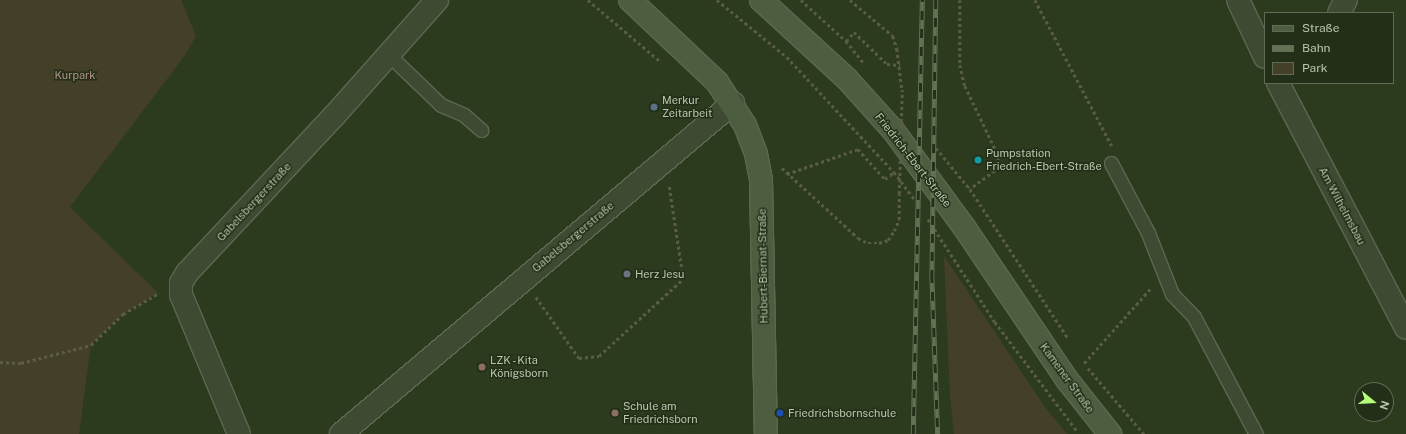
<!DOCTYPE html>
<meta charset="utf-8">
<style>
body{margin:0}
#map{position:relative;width:1406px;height:434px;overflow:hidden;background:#2c3a1e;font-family:"Public Sans",sans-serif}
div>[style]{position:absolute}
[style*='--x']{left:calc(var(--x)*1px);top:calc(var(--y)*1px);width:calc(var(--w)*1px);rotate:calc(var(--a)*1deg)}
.green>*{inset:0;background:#444027}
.path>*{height:2.5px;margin-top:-1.25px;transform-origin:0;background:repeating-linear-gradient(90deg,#5b5d42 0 3px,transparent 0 6px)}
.roads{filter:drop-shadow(1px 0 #5b6850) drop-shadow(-1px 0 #5b6850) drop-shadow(0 1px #5b6850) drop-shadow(0 -1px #5b6850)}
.lane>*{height:13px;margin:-6.5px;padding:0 6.5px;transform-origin:6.5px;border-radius:6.5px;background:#3e4a32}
.street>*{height:22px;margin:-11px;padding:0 11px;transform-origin:11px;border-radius:11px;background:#3e4a32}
.secondary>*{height:22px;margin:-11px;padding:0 11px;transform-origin:11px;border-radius:11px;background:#4d5e40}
.rail>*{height:4.5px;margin-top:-2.25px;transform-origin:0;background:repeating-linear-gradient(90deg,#232f18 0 9px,#627253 0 18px);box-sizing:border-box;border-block:1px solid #627253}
.path-bridge>*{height:2.5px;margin-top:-1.25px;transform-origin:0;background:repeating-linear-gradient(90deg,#5b5d42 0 3px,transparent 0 6px)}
.dots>*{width:11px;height:11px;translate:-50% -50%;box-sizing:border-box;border:2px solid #232f18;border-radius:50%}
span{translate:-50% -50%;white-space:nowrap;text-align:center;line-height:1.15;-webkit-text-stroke:3px #232f18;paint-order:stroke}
.park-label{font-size:11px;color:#b39089}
.poi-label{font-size:11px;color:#b8c7ac}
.left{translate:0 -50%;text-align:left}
.street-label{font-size:11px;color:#b8c7ac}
.legend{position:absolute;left:1264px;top:12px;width:130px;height:72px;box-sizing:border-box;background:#232f18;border:1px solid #5f6c53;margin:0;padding:5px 7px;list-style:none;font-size:12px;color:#b8c7ac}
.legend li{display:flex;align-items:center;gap:8px;height:20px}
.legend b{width:20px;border:1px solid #5f6c53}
.north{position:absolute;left:1354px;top:382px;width:40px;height:40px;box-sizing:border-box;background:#232f18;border:1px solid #5f6c53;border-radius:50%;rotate:108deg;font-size:11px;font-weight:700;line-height:16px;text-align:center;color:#b8c7ac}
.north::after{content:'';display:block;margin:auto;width:14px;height:18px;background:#b6ff7a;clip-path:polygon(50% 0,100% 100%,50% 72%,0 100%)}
</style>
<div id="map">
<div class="green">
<i style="clip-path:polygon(0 0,181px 0,196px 36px,183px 58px,70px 207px,158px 293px,123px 314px,91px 345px,79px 434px,0 434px)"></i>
<i style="clip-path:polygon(944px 256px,1045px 407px,1067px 434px,954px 434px,950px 397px)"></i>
</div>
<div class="path">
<i style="--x:588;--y:0;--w:96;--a:40.3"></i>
<i style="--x:717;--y:0;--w:90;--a:39.2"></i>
<i style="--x:787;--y:57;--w:157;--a:47.1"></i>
<i style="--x:894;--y:172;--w:35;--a:53"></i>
<i style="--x:801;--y:0;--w:61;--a:42.3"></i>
<i style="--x:846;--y:41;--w:27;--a:51"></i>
<i style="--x:850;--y:0;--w:56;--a:39.9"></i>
<i style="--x:893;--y:36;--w:14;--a:73"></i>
<i style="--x:897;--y:49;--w:41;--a:83"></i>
<i style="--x:960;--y:0;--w:65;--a:90"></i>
<i style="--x:960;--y:65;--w:22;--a:77"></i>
<i style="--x:965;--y:86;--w:79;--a:64.4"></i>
<i style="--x:999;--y:157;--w:15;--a:106"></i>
<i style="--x:995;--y:171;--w:31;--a:144"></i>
<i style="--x:1035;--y:0;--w:165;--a:62.2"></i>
<i style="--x:846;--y:41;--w:12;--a:-48"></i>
<i style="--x:854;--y:32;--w:46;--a:44.1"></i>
<i style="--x:887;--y:64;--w:13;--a:4"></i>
<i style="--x:936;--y:148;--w:53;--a:50.3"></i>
<i style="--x:970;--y:189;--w:178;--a:56.7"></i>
<i style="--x:782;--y:168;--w:103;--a:42.6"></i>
<i style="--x:858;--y:238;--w:11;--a:27"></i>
<i style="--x:868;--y:243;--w:11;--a:0"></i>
<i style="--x:879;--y:243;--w:9;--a:-18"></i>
<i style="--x:888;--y:240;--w:11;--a:-56"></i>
<i style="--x:894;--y:231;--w:12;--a:-66"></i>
<i style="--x:899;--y:220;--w:26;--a:-90"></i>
<i style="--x:787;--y:174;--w:75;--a:-19.4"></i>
<i style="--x:858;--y:149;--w:40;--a:48"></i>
<i style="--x:885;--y:179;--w:11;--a:-38"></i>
<i style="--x:928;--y:219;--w:123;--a:57"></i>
<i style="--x:995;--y:322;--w:138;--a:53"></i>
<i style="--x:536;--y:297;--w:75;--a:54.8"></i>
<i style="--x:579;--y:358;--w:20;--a:-6"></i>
<i style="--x:599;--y:356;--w:114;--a:-42.5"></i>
<i style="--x:683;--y:279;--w:94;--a:-98.6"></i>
<i style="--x:0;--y:362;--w:21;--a:3"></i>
<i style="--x:21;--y:363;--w:72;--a:-14.4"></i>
<i style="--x:91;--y:345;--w:45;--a:-44.1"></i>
<i style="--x:123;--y:314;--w:42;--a:-30.3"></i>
<i style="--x:1084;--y:363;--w:101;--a:-48.2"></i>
<i style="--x:1088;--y:368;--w:87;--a:49.7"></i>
</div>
<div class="roads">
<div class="lane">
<i style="--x:389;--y:55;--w:72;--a:43.9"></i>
<i style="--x:441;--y:105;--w:25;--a:23"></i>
<i style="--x:464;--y:115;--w:23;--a:41"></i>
<i style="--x:1111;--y:163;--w:79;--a:62.1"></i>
<i style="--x:1148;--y:233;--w:66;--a:68.5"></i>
<i style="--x:1172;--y:294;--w:32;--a:46"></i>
<i style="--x:1194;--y:317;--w:132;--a:62.1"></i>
</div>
<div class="street">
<i style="--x:1238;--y:0;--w:63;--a:64.7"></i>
<i style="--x:1339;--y:13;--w:15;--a:-62"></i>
<i style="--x:1278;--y:83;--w:276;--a:62.4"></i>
<i style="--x:239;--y:434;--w:151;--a:-112.6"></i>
<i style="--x:181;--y:295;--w:12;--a:-90"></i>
<i style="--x:181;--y:283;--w:12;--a:-59"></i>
<i style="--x:187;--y:273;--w:215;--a:-46.9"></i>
<i style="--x:334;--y:116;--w:155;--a:-48.4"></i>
<i style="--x:341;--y:434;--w:513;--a:-40.18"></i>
</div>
<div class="secondary">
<i style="--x:630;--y:0;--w:120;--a:43.3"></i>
<i style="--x:717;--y:82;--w:51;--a:56.9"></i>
<i style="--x:745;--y:125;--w:31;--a:69"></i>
<i style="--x:756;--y:154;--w:26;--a:79"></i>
<i style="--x:761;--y:180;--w:254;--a:88.9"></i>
<i style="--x:761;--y:0;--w:117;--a:42.6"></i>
<i style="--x:847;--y:79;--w:69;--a:48"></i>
<i style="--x:893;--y:130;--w:120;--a:53.8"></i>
<i style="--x:964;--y:227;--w:186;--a:56"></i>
<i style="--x:1068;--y:381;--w:68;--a:51.6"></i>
</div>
</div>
<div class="rail">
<i style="--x:936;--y:0;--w:274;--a:90.8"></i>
<i style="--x:932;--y:274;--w:160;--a:87.9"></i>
<i style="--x:913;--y:434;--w:434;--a:-88.8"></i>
</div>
<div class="path-bridge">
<i style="--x:899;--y:194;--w:104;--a:-88.3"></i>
</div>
<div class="dots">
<i style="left:654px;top:107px;background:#5c6f8a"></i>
<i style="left:978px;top:160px;background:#0f9aa8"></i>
<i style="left:627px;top:274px;background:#6b7280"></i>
<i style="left:482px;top:367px;background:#8d6e63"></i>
<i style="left:615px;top:413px;background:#8d6e63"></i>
<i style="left:780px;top:413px;background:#1a4fb4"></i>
</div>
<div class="park-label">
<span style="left:75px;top:75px">Kurpark</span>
</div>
<div class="poi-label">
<span class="left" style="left:662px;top:107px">Merkur<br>Zeitarbeit</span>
<span class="left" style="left:986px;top:160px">Pumpstation<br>Friedrich-Ebert-Straße</span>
<span class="left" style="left:635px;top:274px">Herz Jesu</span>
<span class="left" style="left:490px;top:367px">LZK - Kita<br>Königsborn</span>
<span class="left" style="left:623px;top:413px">Schule am<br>Friedrichsborn</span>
<span class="left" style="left:788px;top:413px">Friedrichsbornschule</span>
</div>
<div class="street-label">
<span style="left:913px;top:160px;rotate:52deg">Friedrich-Ebert-Straße</span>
<span style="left:254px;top:202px;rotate:-47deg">Gabelsbergerstraße</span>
<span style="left:1342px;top:206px;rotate:62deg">Am Wilhelmsbau</span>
<span style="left:573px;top:237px;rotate:-40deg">Gabelsbergerstraße</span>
<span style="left:763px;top:266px;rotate:-91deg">Hubert-Biernat-Straße</span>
<span style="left:1067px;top:378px;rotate:54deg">Kamener Straße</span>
</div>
<ul class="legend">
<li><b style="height:5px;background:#4d5e40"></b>Straße</li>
<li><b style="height:5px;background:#627253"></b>Bahn</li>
<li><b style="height:11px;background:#444027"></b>Park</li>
</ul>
<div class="north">N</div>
</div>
